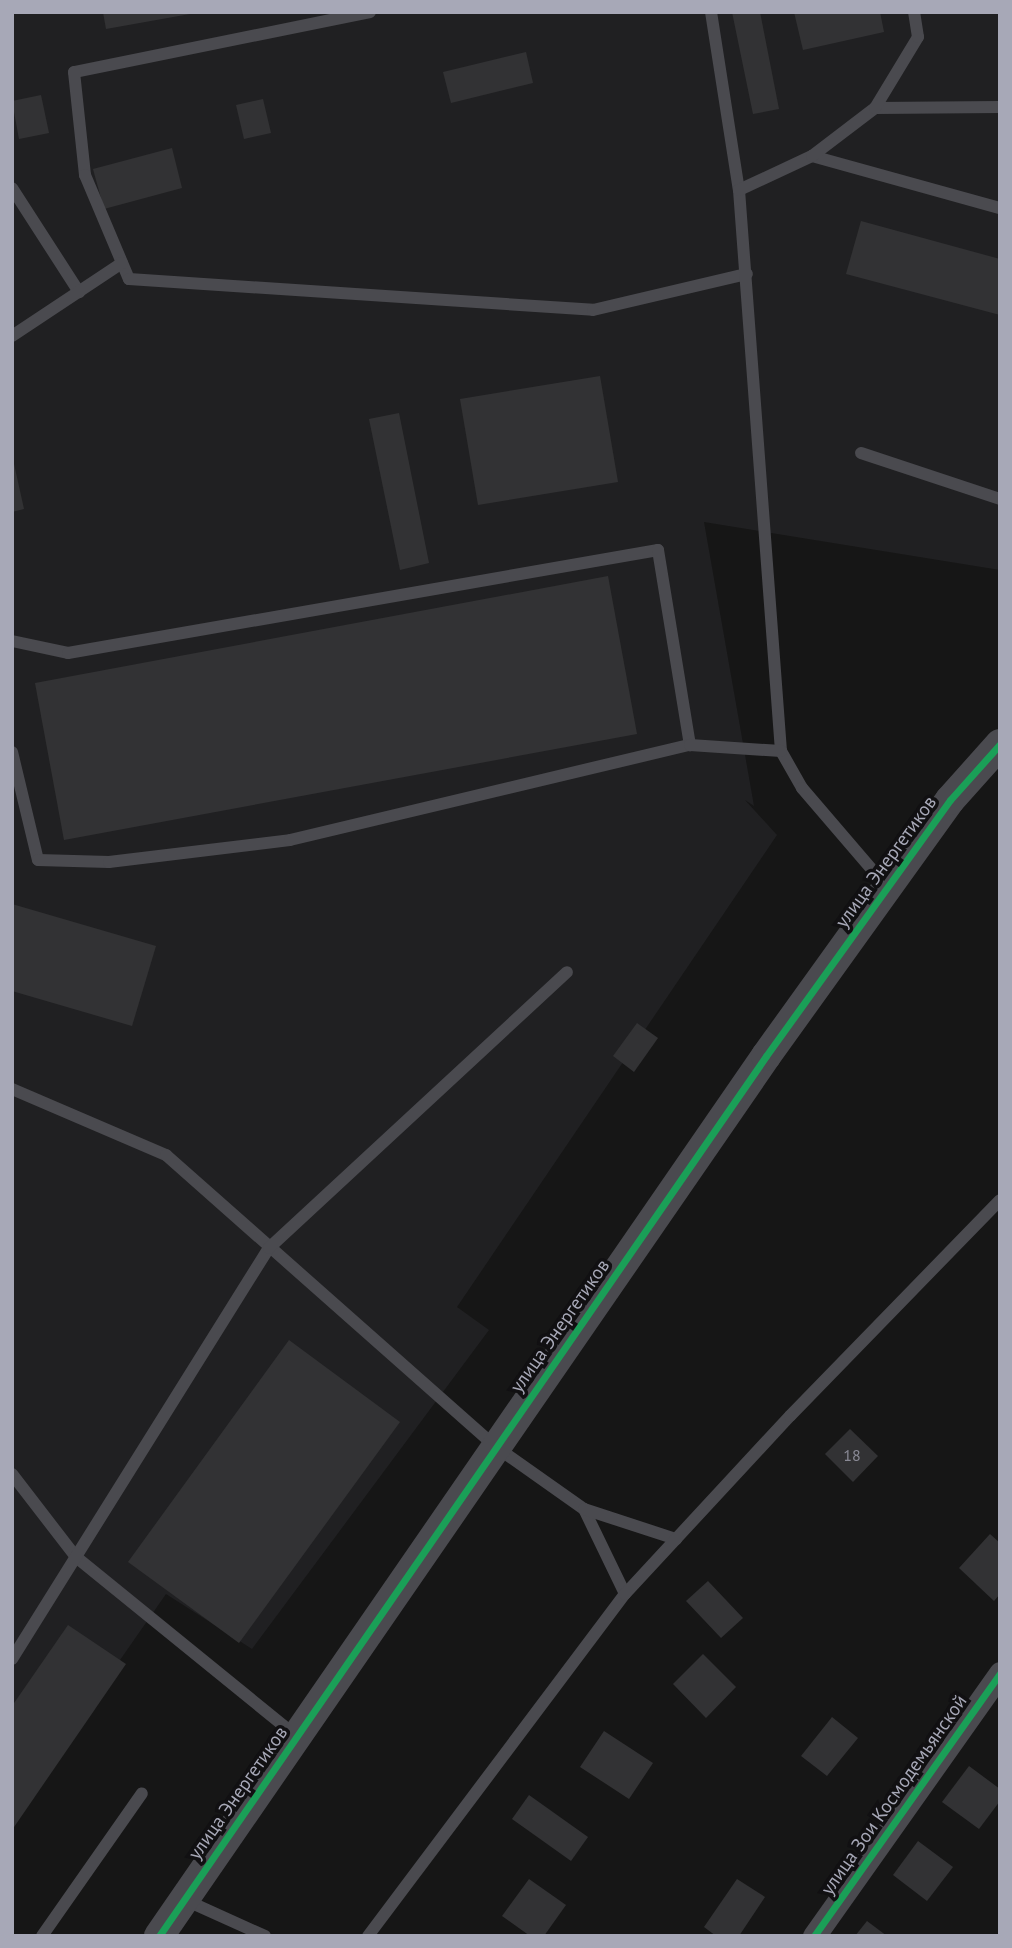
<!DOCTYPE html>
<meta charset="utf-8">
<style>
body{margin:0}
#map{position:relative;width:1012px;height:1948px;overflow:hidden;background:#161616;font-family:"PT Sans",sans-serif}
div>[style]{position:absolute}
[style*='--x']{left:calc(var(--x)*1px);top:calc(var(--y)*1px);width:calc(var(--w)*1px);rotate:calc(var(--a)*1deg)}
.built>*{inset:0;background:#202022}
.building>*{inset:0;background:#323234}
.service>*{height:12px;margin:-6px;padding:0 6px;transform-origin:6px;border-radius:6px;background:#4a4a4f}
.minor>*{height:23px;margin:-11.5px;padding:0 11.5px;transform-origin:11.5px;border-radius:11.5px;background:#4a4a4f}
.tertiary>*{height:30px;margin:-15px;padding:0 15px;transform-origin:15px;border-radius:15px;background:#4a4a4f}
.cycleway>*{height:7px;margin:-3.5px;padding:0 3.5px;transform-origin:3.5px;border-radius:3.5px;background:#1a9f57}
span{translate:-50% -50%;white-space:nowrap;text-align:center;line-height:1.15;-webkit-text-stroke:7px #111012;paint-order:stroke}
.number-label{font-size:16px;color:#8a8a96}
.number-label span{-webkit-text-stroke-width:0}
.street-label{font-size:19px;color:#a7a8b7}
.frame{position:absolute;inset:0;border:14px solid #a7a8b7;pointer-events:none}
</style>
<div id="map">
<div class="built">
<i style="clip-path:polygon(12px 12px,1000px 12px,1000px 570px,704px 522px,754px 806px,745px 800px,777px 835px,457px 1307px,489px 1330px,252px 1649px,166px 1594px,12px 1815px)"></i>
</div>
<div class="building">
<i style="clip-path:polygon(103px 12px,190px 12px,190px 14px,106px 29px)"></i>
<i style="clip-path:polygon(732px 12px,760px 12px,779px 109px,753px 114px)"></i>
<i style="clip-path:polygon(794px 12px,880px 12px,884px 32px,803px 50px)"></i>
<i style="clip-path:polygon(526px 52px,533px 83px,451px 103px,443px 72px)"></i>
<i style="clip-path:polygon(41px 95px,49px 133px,19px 139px,12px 101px)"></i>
<i style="clip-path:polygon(263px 99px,271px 133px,244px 139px,236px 105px)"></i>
<i style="clip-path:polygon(172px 148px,182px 188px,104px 209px,93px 169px)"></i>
<i style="clip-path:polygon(861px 221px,1000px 259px,1000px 315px,846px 274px)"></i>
<i style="clip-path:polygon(600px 376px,618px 482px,478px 505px,460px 399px)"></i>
<i style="clip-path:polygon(399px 413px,429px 563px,400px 570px,369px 419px)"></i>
<i style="clip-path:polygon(12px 455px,24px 509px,12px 512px)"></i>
<i style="clip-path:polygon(608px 576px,637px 734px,64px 840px,35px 683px)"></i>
<i style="clip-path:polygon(12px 904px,156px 946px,132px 1026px,12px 991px)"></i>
<i style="clip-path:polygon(637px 1023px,658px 1038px,634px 1072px,613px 1056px)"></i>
<i style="clip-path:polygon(289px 1340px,400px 1422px,239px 1643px,128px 1562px)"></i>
<i style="clip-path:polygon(850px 1429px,878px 1456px,853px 1482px,825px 1454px)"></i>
<i style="clip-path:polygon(990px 1534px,1000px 1543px,1000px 1594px,994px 1601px,959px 1568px)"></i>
<i style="clip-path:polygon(708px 1581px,743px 1618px,721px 1638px,686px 1601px)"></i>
<i style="clip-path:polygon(68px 1625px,126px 1664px,12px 1830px,12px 1706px)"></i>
<i style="clip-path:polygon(703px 1654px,736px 1687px,706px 1718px,673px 1684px)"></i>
<i style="clip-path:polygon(832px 1717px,858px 1738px,827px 1776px,801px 1756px)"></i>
<i style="clip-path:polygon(604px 1731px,653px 1763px,629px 1799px,580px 1767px)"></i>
<i style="clip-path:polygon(969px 1766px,1000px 1789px,1000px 1801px,979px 1829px,942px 1802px)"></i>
<i style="clip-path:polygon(529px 1795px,588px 1837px,571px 1861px,512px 1819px)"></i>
<i style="clip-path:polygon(918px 1841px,953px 1867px,927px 1901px,893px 1875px)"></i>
<i style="clip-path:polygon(529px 1879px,566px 1905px,544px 1936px,530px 1936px,502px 1916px)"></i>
<i style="clip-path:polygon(737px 1879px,765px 1897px,739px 1936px,716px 1936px,704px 1927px)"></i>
<i style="clip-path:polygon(867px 1921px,887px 1936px,855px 1936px)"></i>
</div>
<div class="service">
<i style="--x:370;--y:12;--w:302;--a:168.5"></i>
<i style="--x:74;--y:72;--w:104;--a:83.9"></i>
<i style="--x:85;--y:175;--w:113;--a:67.1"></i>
<i style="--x:129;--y:279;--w:465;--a:3.8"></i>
<i style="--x:593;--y:310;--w:158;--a:-13.2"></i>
<i style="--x:711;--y:12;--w:180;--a:81.1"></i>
<i style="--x:739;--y:190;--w:563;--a:85.72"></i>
<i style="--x:781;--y:751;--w:43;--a:60.4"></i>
<i style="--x:802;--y:788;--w:130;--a:49.4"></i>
<i style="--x:875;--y:108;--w:125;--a:-0.5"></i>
<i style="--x:812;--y:156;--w:195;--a:15.5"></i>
<i style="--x:12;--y:188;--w:124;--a:57.2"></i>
<i style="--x:739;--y:190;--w:81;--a:-25"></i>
<i style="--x:812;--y:156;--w:79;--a:-37.3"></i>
<i style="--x:875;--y:108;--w:83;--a:-58.8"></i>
<i style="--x:918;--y:37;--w:25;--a:-99"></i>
<i style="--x:12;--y:336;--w:132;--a:-33.6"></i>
<i style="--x:861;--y:453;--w:146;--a:18.3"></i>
<i style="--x:12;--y:641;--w:57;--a:12.1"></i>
<i style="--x:68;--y:653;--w:599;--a:-9.9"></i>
<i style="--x:658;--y:550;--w:198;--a:80.7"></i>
<i style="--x:12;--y:752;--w:111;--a:76.5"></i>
<i style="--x:38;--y:860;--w:71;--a:1.6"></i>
<i style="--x:109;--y:862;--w:182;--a:-6.9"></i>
<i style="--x:290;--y:840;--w:411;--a:-13.4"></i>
<i style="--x:690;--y:745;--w:91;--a:3.8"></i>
<i style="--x:12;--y:1089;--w:168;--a:23.2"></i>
<i style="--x:166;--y:1155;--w:441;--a:41.5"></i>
<i style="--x:496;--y:1447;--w:108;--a:35.2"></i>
<i style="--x:584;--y:1509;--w:94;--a:64.2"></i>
<i style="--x:12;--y:1474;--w:105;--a:52.4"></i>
<i style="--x:76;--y:1557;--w:284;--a:39.1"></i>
<i style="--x:584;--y:1509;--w:97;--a:18.1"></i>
<i style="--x:12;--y:1659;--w:485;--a:-58"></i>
<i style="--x:269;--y:1248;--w:406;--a:-42.8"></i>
<i style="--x:183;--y:1899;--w:90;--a:24.3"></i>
<i style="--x:42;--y:1936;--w:174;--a:-55"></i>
<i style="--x:368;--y:1936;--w:428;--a:-53.1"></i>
<i style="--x:625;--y:1594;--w:243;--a:-47.2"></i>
<i style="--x:790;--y:1416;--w:301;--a:-45.8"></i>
</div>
<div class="minor">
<i style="--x:814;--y:1936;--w:322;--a:-54.7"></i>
</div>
<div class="tertiary">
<i style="--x:159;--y:1936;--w:1069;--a:-55.4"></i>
<i style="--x:766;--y:1056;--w:315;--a:-54.3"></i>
<i style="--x:950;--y:800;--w:75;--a:-48.2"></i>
</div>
<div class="cycleway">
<i style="--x:159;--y:1936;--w:1069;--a:-55.4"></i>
<i style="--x:766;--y:1056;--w:315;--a:-54.3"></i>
<i style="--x:950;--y:800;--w:75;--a:-48.2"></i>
<i style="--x:814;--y:1936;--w:322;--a:-54.7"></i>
</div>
<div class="number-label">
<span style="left:852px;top:1455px">18</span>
</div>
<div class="street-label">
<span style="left:886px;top:862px;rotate:-54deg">улица Энергетиков</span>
<span style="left:560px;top:1326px;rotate:-55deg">улица Энергетиков</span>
<span style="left:238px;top:1793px;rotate:-55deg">улица Энергетиков</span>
<span style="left:894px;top:1795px;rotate:-55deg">улица Зои Космодемьянской</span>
</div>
<div class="frame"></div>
</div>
